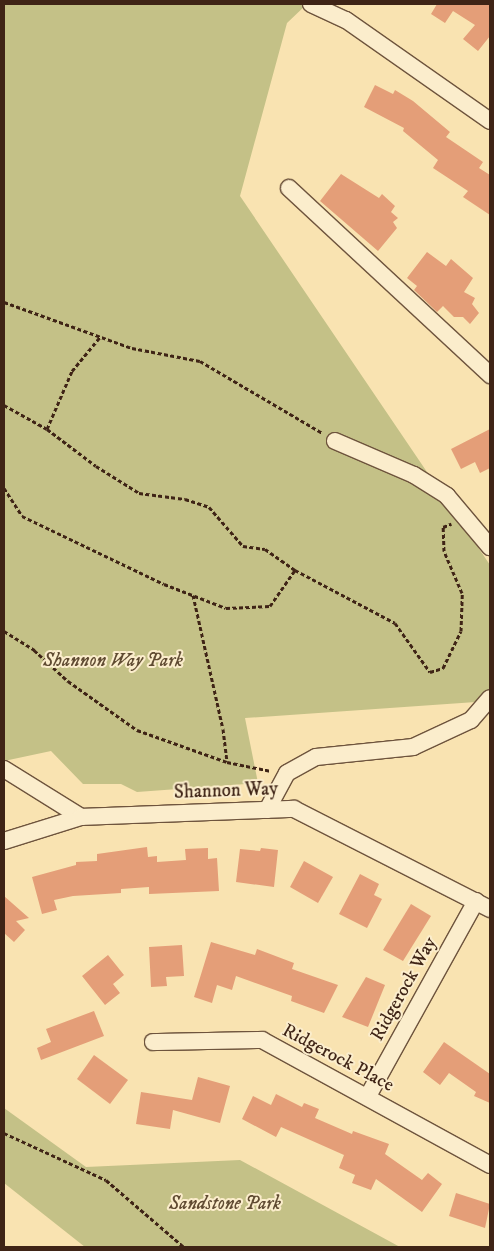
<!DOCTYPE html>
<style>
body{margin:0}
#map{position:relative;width:494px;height:1251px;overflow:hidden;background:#f9e3b1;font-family:"IM FELL DW Pica",serif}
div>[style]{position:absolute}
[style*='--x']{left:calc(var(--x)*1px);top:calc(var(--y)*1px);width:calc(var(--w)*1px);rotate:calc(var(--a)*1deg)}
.green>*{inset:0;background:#c4c187}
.building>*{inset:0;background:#e49e78}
.path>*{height:3px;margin-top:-1.5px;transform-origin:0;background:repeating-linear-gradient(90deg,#3f2416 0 4px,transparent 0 6.5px)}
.roads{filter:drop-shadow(1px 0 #6e543d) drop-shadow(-1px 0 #6e543d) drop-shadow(0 1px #6e543d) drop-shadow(0 -1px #6e543d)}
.street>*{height:16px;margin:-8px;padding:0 8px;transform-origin:8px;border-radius:8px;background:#fbedcc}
span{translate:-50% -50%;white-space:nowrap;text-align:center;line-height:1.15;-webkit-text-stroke:4px #fbedcc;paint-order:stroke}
.park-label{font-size:19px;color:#604b32;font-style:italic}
.street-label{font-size:19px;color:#3f2416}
.frame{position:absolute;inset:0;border:5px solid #3f2416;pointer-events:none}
</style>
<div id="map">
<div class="green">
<i style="clip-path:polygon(4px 4px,307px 4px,287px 23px,240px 196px,490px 565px,490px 701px,245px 718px,258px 783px,137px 792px,121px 784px,83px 784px,51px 751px,4px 761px)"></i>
<i style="clip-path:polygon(4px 1108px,86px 1167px,240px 1160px,400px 1247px,85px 1247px,4px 1183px)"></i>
</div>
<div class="building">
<i style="clip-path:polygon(437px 4px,490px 4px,490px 36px,478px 51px,463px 39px,475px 25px,453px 11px,445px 23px,431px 14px)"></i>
<i style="clip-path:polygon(375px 85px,393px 94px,395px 90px,413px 101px,450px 132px,446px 137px,483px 162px,479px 168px,490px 175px,490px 215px,463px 197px,468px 191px,433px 168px,438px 160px,403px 131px,404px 128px,364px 107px)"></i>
<i style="clip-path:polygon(341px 174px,379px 198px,382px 194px,395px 206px,391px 212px,398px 218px,393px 222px,397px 228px,378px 251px,320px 201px)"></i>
<i style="clip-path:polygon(427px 252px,446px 266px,451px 259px,473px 278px,464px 292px,475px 298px,472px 304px,479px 313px,470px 324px,463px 317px,454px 317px,443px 306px,437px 312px,414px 290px,417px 286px,407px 278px)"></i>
<i style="clip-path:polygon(490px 429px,490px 468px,480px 473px,475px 462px,461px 469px,451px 449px)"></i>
<i style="clip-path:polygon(147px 847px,148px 857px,157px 856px,157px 862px,186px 860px,185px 849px,208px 848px,208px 859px,217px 858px,219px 891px,149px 894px,149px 887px,121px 889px,121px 893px,73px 896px,54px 900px,57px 910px,42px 914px,32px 877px,76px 865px,76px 862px,97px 861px,97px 854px)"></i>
<i style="clip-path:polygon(261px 848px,278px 850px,274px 887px,236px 882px,240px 849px,260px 851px)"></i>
<i style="clip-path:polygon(304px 861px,333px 877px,318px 903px,290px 887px)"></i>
<i style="clip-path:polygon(360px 874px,379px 884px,374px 895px,382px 899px,367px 928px,339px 914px)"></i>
<i style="clip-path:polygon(4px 896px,29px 918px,16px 921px,25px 930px,14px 942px,4px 933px)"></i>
<i style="clip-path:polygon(411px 904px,431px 916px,403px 961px,383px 950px)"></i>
<i style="clip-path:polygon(211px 942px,255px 955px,257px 949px,294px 963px,292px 969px,338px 985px,324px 1013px,291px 1001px,292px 996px,236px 976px,232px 990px,217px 985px,212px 1003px,194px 997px)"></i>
<i style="clip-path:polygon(182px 945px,184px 976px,166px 977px,167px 986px,151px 987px,149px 947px)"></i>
<i style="clip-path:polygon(108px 955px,124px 975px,113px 984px,120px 993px,105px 1005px,82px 976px)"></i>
<i style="clip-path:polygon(366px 977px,385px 985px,368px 1027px,342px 1017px)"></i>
<i style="clip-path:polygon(94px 1011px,104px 1036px,41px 1060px,37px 1048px,51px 1042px,46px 1029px)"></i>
<i style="clip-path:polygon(444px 1042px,490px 1074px,490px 1103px,474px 1096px,476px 1092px,449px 1073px,440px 1085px,423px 1072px)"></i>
<i style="clip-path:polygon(94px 1055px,128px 1080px,110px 1104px,77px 1079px)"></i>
<i style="clip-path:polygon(198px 1077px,230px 1086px,220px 1123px,173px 1110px,170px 1129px,136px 1124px,141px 1092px,192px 1100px)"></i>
<i style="clip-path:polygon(276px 1094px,302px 1107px,304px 1103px,319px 1109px,315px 1118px,352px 1134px,353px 1131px,389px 1144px,385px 1154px,422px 1180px,428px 1173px,442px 1184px,422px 1212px,376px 1179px,371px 1190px,352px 1183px,355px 1175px,339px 1168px,344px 1155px,281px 1127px,276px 1137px,242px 1119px,253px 1096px,271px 1105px)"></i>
<i style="clip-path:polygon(456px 1193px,490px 1204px,485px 1228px,449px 1216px)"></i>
</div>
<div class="path">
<i style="--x:4;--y:302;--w:136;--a:19.8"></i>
<i style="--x:132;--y:348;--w:69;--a:10.8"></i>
<i style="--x:200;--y:361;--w:142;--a:30.5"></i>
<i style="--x:4;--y:405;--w:49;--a:29.2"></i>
<i style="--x:47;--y:429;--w:61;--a:37.1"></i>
<i style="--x:96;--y:466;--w:51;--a:32.1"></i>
<i style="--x:139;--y:493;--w:46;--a:7.4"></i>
<i style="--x:185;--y:499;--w:25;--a:18"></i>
<i style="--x:209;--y:507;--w:52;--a:48.9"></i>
<i style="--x:243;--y:546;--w:22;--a:8"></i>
<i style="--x:265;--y:549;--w:37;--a:35"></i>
<i style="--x:295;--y:570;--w:113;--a:27.9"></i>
<i style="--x:395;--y:623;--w:60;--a:54.5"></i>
<i style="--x:430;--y:672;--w:14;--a:-17"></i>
<i style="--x:443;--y:668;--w:41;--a:-64.1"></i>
<i style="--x:461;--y:631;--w:38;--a:-88"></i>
<i style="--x:462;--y:593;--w:46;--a:-113.2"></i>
<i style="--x:444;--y:551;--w:24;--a:-92"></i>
<i style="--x:443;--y:527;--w:9;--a:-21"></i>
<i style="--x:47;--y:429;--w:63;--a:-66.7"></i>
<i style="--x:72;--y:371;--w:44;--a:-50.5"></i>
<i style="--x:4;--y:488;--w:33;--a:57"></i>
<i style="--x:22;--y:516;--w:157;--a:25.6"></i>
<i style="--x:164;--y:584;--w:66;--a:21.2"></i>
<i style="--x:226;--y:608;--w:44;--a:-2.6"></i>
<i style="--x:270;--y:606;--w:44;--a:-55.2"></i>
<i style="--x:193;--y:595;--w:137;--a:77.4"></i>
<i style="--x:223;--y:729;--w:33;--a:83"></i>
<i style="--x:4;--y:631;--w:36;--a:32"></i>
<i style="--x:34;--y:650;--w:46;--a:42.4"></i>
<i style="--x:68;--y:681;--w:85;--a:35.4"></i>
<i style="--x:137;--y:730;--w:96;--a:19.6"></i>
<i style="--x:227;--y:762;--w:45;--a:11.6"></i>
<i style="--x:4;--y:1133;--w:112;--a:24.7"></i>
<i style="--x:106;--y:1180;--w:103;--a:40.7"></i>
</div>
<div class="roads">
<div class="street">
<i style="--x:311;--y:4;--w:38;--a:25"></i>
<i style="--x:346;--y:20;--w:176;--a:35"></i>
<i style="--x:289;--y:188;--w:275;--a:42.9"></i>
<i style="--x:335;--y:441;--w:86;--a:23.3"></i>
<i style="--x:414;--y:475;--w:39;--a:32"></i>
<i style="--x:447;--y:496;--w:67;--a:49.9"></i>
<i style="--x:4;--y:769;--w:91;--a:31.9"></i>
<i style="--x:267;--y:810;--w:42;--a:-61.6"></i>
<i style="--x:287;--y:773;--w:33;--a:-29"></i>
<i style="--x:316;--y:757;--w:98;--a:-5.9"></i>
<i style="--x:413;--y:747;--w:64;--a:-25"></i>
<i style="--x:471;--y:720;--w:29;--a:-49"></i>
<i style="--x:4;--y:841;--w:81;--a:-17.3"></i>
<i style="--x:81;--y:817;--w:213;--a:-2.2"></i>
<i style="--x:294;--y:809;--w:220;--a:27"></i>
<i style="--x:153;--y:1042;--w:109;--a:-1.1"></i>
<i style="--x:262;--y:1040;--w:260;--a:28.7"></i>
<i style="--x:368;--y:1096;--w:223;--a:-61"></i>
</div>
</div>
<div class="park-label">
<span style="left:113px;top:661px">Shannon Way Park</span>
<span style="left:225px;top:1204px">Sandstone Park</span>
</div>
<div class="street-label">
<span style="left:226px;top:791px;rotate:-2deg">Shannon Way</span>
<span style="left:404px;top:989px;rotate:-61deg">Ridgerock Way</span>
<span style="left:338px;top:1058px;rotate:28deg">Ridgerock Place</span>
</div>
<div class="frame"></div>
</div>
